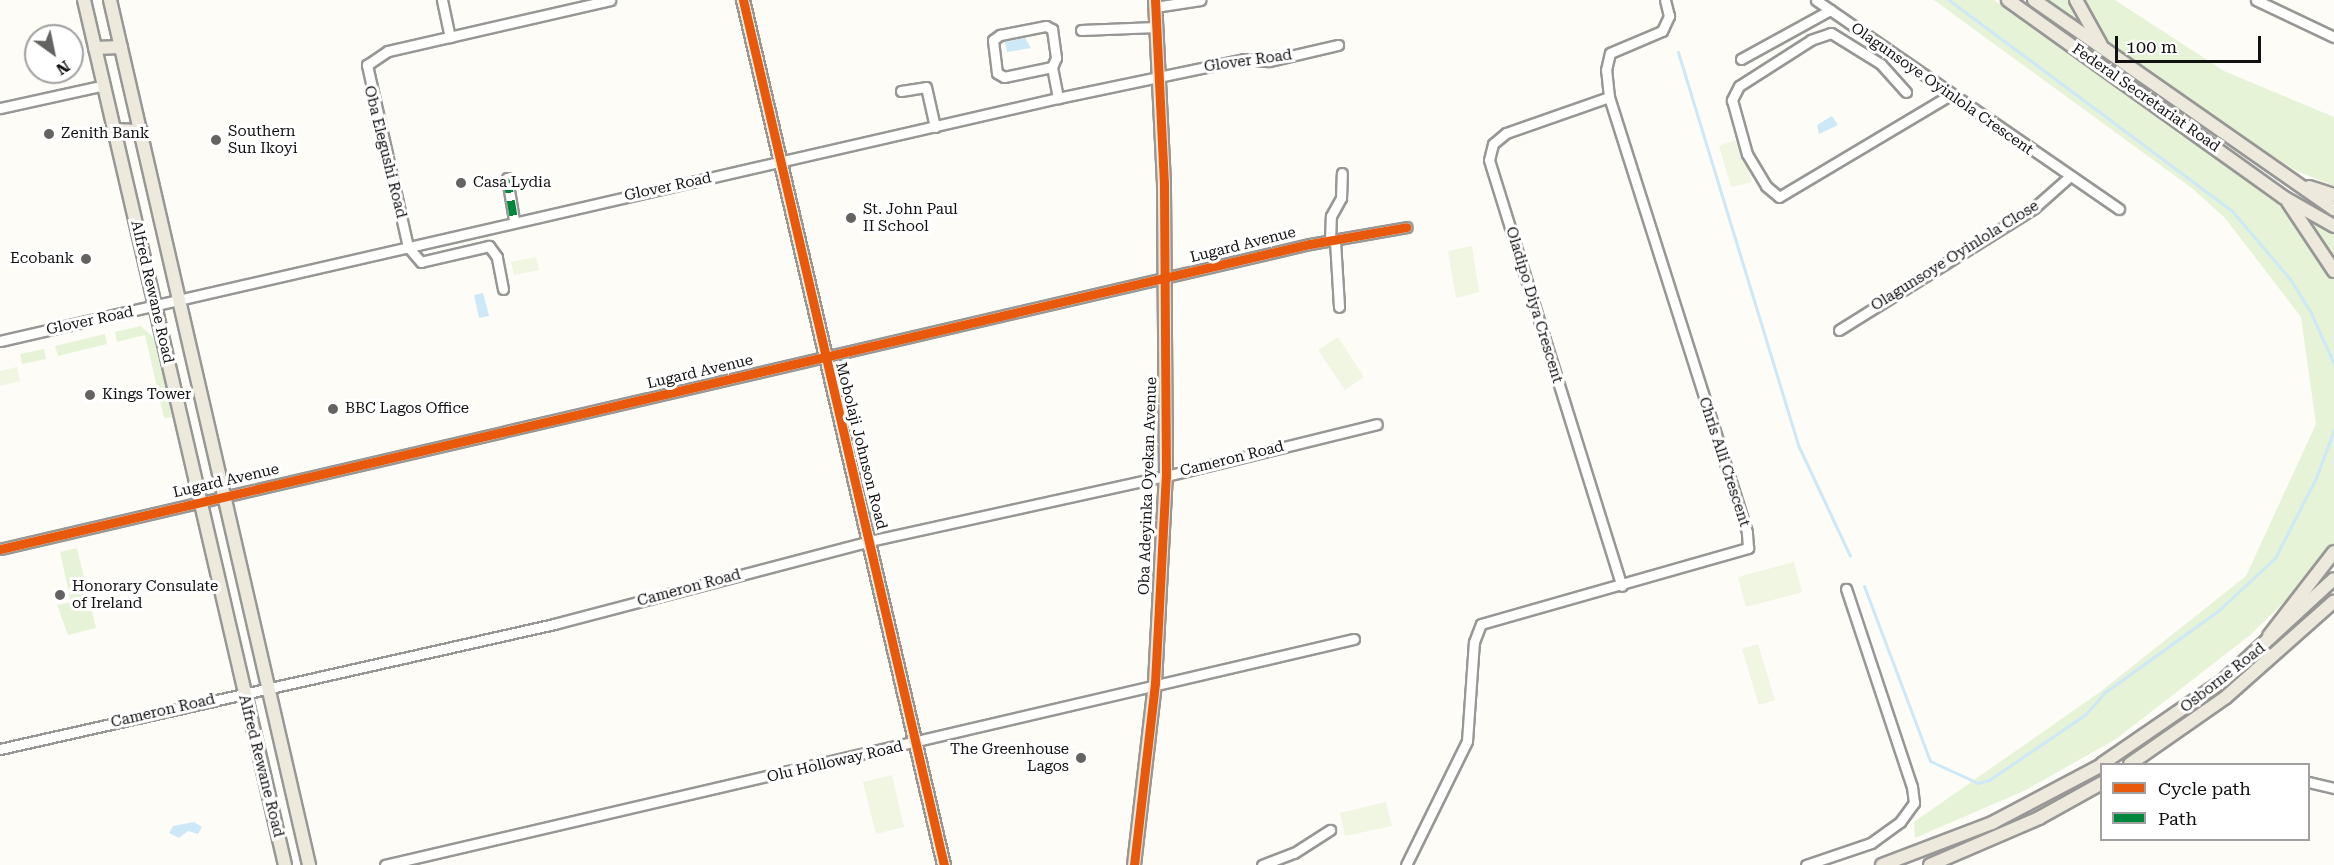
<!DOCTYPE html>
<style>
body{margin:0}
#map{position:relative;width:2334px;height:865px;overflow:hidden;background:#fdfcf7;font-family:"Roboto Serif",serif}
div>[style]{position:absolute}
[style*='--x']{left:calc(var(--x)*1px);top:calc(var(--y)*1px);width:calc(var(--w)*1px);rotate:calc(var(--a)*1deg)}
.green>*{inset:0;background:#e7f3d7}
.pitch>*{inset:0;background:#f0f6e1}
.water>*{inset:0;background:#cde8f7}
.stream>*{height:3px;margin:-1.5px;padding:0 1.5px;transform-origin:1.5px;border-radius:1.5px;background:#cde8f7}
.roads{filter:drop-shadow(2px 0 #979795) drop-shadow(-2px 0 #979795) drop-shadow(0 2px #979795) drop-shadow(0 -2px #979795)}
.minor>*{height:9px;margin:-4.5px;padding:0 4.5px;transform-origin:4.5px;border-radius:4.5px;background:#fffffe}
.major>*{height:12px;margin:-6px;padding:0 6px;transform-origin:6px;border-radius:6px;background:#ede9dc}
.quiet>*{height:8px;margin-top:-4px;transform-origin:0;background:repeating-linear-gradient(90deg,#00873e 0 15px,transparent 0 23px)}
.cycleway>*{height:9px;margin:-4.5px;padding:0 4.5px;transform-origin:4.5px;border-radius:4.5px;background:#e8590c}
.dots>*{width:16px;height:16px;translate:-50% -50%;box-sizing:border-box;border:3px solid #fff;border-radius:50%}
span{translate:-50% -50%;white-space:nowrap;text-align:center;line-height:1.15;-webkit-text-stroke:6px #fff;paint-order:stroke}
.street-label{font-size:15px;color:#111}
.poi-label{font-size:15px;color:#111}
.left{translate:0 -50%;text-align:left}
.right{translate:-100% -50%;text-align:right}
.legend{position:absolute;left:2100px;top:763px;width:210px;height:78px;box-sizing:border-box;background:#fff;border:2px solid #a0a0a0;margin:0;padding:8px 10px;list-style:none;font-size:18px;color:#111}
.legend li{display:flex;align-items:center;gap:12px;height:30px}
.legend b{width:30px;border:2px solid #a0a0a0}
.north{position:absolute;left:24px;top:24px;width:60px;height:60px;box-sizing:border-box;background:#fff;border:2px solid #a0a0a0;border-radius:50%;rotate:147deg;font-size:16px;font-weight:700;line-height:24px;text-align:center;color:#111}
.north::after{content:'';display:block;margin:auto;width:21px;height:27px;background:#646362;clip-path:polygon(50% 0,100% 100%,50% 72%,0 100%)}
.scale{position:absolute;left:2115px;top:36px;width:146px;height:27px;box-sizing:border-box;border:3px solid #111;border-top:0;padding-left:8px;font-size:18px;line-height:21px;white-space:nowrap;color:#111;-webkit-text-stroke:4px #fff;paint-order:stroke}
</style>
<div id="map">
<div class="green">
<i style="clip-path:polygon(1934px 0,1994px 0,2253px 184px,2334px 235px,2334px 561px,2310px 569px,2284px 602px,2249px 636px,2116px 739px,2026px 790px,1915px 838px,1914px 822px,2100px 692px,2246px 576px,2316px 424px,2301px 317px,2225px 218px,2193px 189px)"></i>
<i style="clip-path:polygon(2048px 0,2115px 0,2224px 71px,2334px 117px,2334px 186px,2295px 170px,2259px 148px)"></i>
<i style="clip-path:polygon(141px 326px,154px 338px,172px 417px,164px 418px,145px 335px,117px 342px,115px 332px)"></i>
<i style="clip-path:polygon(105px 334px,107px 344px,58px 356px,55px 346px)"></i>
<i style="clip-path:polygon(44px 349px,46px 359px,22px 364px,20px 354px)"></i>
<i style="clip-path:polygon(77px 548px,96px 628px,68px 635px,57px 605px,71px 602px,60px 552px)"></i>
</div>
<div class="pitch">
<i style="clip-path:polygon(1738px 139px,1752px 182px,1731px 187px,1719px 146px)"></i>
<i style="clip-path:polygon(1472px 246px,1479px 292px,1456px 298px,1448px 251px)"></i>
<i style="clip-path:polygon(536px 257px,539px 270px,514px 275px,511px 262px)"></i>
<i style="clip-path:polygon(1338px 337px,1364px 377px,1345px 390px,1318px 350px)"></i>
<i style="clip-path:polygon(17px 367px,20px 381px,0 386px,0 371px)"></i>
<i style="clip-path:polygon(1794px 562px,1802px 592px,1746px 607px,1738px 577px)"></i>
<i style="clip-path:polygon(1758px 644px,1775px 700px,1759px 705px,1742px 649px)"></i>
<i style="clip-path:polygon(892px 775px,904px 827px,876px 834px,863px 782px)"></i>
<i style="clip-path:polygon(1386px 802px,1392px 826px,1345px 836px,1340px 813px)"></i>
</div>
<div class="water">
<i style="clip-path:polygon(1025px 38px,1031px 48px,1007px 52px,1005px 42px)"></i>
<i style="clip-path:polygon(1832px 116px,1838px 125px,1819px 134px,1817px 125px)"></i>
<i style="clip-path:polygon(483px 293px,489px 316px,479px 318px,474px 295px)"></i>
<i style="clip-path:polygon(194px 822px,202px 827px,198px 834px,188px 831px,179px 838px,169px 833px,173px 826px)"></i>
</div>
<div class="stream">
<i style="--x:1949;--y:0;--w:354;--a:36.7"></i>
<i style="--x:2233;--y:212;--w:88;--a:49.6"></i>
<i style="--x:2290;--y:279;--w:40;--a:58"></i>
<i style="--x:2311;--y:313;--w:56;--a:65.7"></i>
<i style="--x:1678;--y:52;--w:413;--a:73"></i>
<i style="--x:1799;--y:447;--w:120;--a:64.9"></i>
<i style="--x:1864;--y:586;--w:187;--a:69.3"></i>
<i style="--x:1930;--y:761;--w:53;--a:24.6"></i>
<i style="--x:1978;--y:783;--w:11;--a:-15"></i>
<i style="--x:1989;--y:780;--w:117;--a:-34.2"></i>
<i style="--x:2086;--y:714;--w:28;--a:-49"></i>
<i style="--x:2104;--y:693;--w:142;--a:-35.8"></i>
<i style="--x:2219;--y:610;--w:76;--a:-42.9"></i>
<i style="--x:2275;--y:558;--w:90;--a:-62.9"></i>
<i style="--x:2316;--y:478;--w:52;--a:-69.8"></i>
</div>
<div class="roads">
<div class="minor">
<i style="--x:442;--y:0;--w:38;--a:78"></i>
<i style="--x:1816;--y:0;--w:368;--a:34.6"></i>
<i style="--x:2256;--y:0;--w:86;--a:25.4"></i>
<i style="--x:1155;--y:7;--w:46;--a:-8.8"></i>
<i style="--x:1081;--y:30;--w:75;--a:-2.3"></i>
<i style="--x:1741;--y:59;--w:102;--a:-28.8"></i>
<i style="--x:1052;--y:67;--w:49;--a:168.2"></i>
<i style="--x:1004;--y:77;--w:8;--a:-150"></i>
<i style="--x:997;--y:73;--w:33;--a:-97"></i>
<i style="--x:993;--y:40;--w:9;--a:-36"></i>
<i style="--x:1000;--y:35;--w:47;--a:-11.1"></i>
<i style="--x:1046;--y:26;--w:7;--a:27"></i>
<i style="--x:1052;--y:29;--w:29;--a:82"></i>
<i style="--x:1056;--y:58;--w:10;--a:114"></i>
<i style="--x:1052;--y:67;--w:32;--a:79"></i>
<i style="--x:901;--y:91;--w:25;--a:-9"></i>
<i style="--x:926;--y:87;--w:41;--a:77.3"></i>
<i style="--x:1906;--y:92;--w:38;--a:-132"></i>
<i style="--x:1881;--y:64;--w:59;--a:-148.2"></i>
<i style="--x:1831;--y:33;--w:21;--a:161"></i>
<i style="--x:1811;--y:40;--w:85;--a:147.4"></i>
<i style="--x:1739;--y:86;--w:16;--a:117"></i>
<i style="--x:1732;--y:100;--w:56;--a:74.5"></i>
<i style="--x:1747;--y:154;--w:37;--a:59"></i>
<i style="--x:1766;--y:186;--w:17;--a:40"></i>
<i style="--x:1779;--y:197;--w:199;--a:-30.8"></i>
<i style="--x:1609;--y:97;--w:109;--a:160.7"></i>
<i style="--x:1506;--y:133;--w:17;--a:140"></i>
<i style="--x:1493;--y:144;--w:16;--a:104"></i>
<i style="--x:1489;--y:160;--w:446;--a:72.7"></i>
<i style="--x:0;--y:108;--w:107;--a:-12.4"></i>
<i style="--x:507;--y:178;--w:43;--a:80.5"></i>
<i style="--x:1330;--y:241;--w:25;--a:-88"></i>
<i style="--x:1331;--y:216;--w:21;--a:-61"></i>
<i style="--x:1341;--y:198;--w:25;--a:-88"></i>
<i style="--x:1335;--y:241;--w:66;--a:86.5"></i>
<i style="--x:503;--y:289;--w:33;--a:-101"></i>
<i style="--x:497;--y:257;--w:14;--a:-126"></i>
<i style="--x:489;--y:246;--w:70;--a:166.8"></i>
<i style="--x:421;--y:262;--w:20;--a:-131"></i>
<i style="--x:408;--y:247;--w:187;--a:-102.7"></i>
<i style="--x:367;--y:65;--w:25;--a:-34"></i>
<i style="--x:388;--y:51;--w:228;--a:-12.9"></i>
<i style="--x:1839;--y:330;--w:230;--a:-32"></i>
<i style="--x:2034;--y:208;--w:45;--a:-41.4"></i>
<i style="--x:0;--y:341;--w:1086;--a:-12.94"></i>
<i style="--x:1058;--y:98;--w:190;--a:-11.8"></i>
<i style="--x:1244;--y:59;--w:25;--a:5"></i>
<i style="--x:1269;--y:61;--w:71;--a:-13.1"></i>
<i style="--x:0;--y:549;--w:1345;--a:-13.11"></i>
<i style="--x:1310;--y:244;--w:98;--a:-9.9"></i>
<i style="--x:0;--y:749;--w:568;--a:-12.71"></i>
<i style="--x:554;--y:624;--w:327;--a:-14.7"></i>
<i style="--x:870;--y:541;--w:303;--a:-12.4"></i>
<i style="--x:1166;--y:476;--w:217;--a:-13.8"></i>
<i style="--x:2308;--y:782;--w:27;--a:13"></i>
<i style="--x:385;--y:865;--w:995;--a:-13.13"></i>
<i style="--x:1262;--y:865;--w:34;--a:-21"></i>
<i style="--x:1294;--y:853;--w:43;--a:-32.6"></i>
<i style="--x:1406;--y:865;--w:138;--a:-63.8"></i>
<i style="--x:1467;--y:741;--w:99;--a:-86"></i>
<i style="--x:1474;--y:642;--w:19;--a:-69"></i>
<i style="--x:1481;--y:624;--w:278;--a:-15.9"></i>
<i style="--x:1748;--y:548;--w:16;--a:-94"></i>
<i style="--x:1747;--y:532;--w:456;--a:-107.6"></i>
<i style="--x:1609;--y:97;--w:27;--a:-96"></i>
<i style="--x:1606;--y:70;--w:17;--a:-77"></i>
<i style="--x:1610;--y:53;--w:56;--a:-22.9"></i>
<i style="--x:1662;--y:31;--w:17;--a:-65"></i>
<i style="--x:1669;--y:16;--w:16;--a:-104"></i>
<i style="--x:1806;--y:865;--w:69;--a:-18.7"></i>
<i style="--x:1871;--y:843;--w:36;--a:-36"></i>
<i style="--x:1900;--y:822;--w:24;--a:-54"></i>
<i style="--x:1914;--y:803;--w:16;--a:-97"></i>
<i style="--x:1912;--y:787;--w:209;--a:-108.4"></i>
</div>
<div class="major">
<i style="--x:84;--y:0;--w:888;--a:76.92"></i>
<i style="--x:110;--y:0;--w:888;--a:77.04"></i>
<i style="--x:743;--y:0;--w:888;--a:76.92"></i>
<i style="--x:2008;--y:0;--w:338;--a:35.6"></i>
<i style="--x:2283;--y:197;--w:59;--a:29.6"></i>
<i style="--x:2034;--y:0;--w:366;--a:34.9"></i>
<i style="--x:2076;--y:0;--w:51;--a:60.9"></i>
<i style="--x:95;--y:48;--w:26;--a:-2"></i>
<i style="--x:114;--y:130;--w:27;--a:2"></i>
<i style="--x:2309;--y:187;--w:26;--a:18"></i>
<i style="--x:2288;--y:202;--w:83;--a:56.3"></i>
<i style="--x:2269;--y:636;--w:106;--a:-52.3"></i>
<i style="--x:2102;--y:764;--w:148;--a:-34.5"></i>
<i style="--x:2224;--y:680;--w:149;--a:-42.6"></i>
<i style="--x:2130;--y:764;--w:117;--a:-34.9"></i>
<i style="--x:2226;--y:697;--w:144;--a:-41.6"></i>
<i style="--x:1134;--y:865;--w:183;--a:-83.4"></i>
<i style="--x:1155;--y:683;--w:207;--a:-87"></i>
<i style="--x:1166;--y:476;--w:292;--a:-90.4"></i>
<i style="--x:1164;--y:184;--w:184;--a:-92.8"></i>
<i style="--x:1882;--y:865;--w:118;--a:-20.9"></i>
<i style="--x:1992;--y:823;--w:124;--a:-27.8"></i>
<i style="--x:1930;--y:865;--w:119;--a:-23.3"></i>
<i style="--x:2039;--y:818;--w:72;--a:-29.1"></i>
</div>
</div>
<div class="quiet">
<i style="--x:507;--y:178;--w:43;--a:80.5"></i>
</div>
<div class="cycleway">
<i style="--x:743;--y:0;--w:888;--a:76.92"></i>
<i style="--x:0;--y:549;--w:1345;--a:-13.11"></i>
<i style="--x:1310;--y:244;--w:98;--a:-9.9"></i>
<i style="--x:1134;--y:865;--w:183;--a:-83.4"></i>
<i style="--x:1155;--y:683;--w:207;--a:-87"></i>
<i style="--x:1166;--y:476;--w:292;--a:-90.4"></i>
<i style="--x:1164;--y:184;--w:184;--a:-92.8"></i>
</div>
<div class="dots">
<i style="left:49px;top:134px;background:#646362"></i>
<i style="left:216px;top:140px;background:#646362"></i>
<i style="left:461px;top:183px;background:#646362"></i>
<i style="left:851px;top:218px;background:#646362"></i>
<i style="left:86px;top:259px;background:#646362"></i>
<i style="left:90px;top:395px;background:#646362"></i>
<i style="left:333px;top:409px;background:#646362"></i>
<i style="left:60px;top:595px;background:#646362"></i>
<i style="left:1081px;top:758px;background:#646362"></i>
</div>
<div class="street-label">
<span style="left:1248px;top:61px;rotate:-8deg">Glover Road</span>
<span style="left:1942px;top:89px;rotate:35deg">Olagunsoye Oyinlola Crescent</span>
<span style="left:2146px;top:98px;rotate:35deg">Federal Secretariat Road</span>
<span style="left:385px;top:152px;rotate:76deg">Oba Elegushi Road</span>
<span style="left:668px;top:187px;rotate:-12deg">Glover Road</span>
<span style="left:1243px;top:245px;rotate:-14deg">Lugard Avenue</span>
<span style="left:1955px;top:256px;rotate:-32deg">Olagunsoye Oyinlola Close</span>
<span style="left:152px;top:292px;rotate:77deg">Alfred Rewane Road</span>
<span style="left:1534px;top:305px;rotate:73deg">Oladipo Diya Crescent</span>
<span style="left:90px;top:321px;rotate:-12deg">Glover Road</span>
<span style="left:700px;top:372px;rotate:-13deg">Lugard Avenue</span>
<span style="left:861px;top:446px;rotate:76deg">Mobolaji Johnson Road</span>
<span style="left:1232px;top:459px;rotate:-14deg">Cameron Road</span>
<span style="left:1724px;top:462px;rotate:72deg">Chris Alli Crescent</span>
<span style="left:226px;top:481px;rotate:-13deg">Lugard Avenue</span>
<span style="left:1148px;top:486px;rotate:-88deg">Oba Adeyinka Oyekan Avenue</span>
<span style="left:689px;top:588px;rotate:-15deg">Cameron Road</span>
<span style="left:2223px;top:678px;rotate:-38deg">Osborne Road</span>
<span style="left:163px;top:711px;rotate:-13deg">Cameron Road</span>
<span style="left:835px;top:762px;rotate:-13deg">Olu Holloway Road</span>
<span style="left:261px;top:766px;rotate:76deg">Alfred Rewane Road</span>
</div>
<div class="poi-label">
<span class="left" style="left:228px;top:140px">Southern<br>Sun Ikoyi</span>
<span class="left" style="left:61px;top:134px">Zenith Bank</span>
<span class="left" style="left:473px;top:183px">Casa Lydia</span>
<span class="left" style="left:863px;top:218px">St. John Paul<br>II School</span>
<span class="right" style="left:74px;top:259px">Ecobank</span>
<span class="left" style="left:102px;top:395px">Kings Tower</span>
<span class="left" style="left:345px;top:409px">BBC Lagos Office</span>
<span class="left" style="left:72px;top:595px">Honorary Consulate<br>of Ireland</span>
<span class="right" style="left:1069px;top:758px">The Greenhouse<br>Lagos</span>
</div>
<ul class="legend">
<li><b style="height:8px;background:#e8590c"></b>Cycle path</li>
<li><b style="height:8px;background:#00873e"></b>Path</li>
</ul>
<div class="north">N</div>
<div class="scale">100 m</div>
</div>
